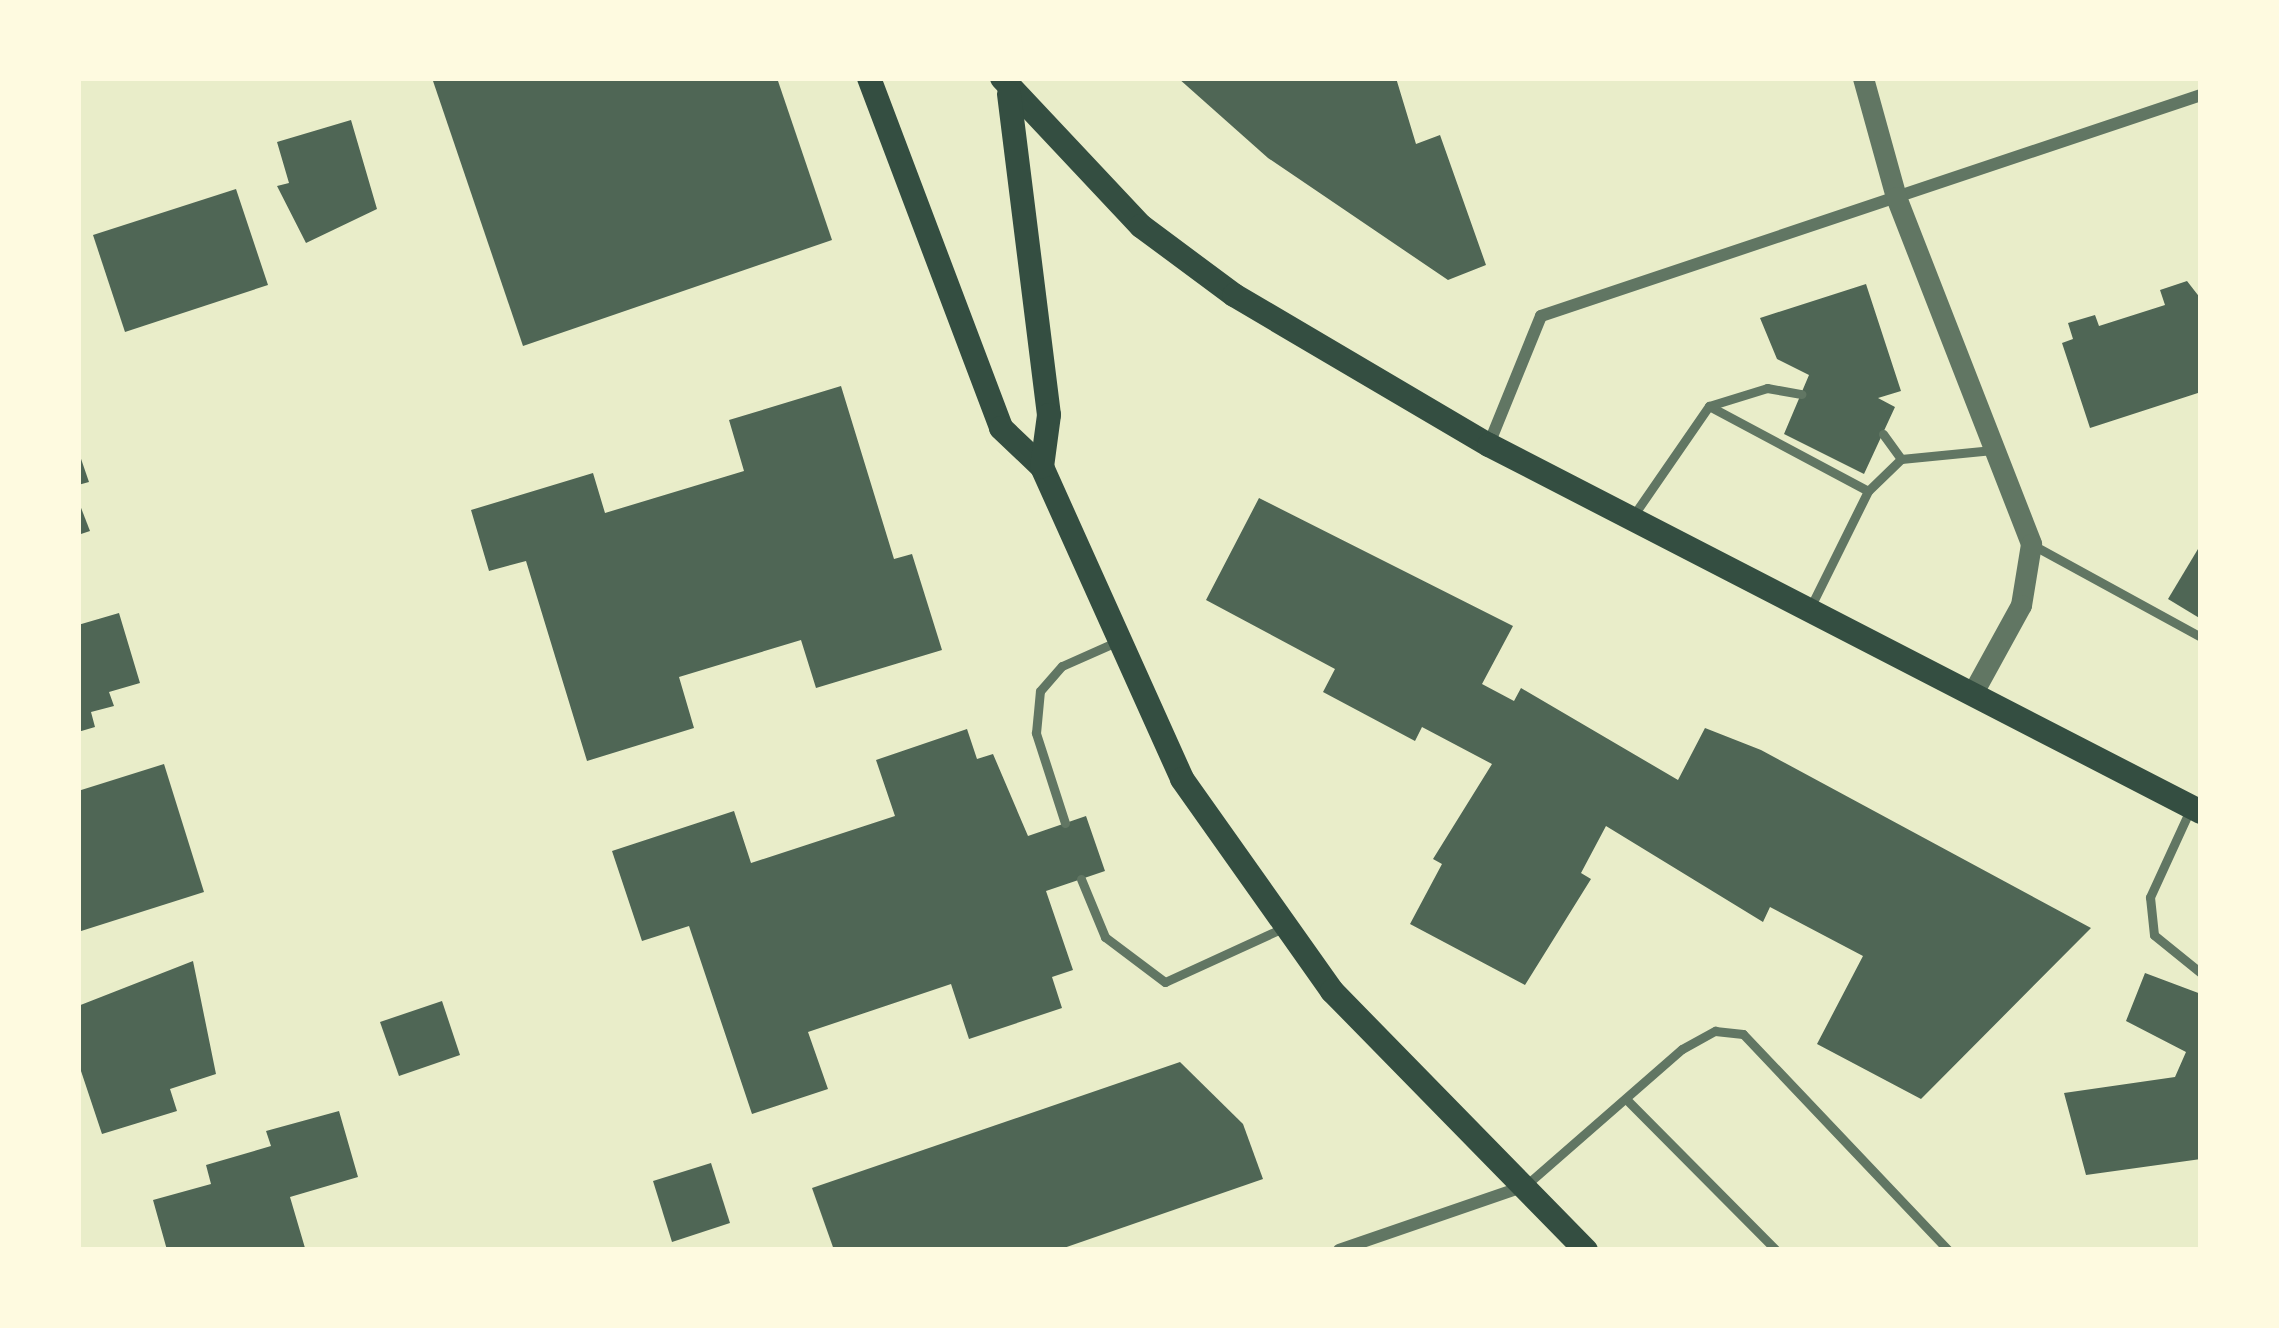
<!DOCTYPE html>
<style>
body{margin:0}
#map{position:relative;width:2279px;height:1328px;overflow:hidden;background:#e9edc9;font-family:Mulish,sans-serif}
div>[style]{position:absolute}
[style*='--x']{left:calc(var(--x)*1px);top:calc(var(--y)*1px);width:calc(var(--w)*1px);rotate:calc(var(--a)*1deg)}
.building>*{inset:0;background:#4f6655}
.service>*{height:9px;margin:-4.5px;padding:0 4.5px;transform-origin:4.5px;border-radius:4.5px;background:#617663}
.minor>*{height:12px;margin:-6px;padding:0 6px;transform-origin:6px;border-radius:6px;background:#617663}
.tertiary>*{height:21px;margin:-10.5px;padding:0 10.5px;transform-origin:10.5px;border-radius:10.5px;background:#617663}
.secondary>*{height:24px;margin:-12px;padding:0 12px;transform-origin:12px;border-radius:12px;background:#344e41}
span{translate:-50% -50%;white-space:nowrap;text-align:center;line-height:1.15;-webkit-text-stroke:12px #fefae0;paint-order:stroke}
.frame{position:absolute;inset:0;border:81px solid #fefae0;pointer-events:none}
</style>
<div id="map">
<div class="building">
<i style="clip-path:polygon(432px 78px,777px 78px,832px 240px,523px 346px)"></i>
<i style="clip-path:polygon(1178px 78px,1396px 78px,1416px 144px,1440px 135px,1486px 265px,1448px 280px,1268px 158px)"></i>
<i style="clip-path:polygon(351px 120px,377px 209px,306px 243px,277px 186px,289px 183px,277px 142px)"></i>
<i style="clip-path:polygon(236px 189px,268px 285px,125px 332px,93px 235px)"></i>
<i style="clip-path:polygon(2187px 281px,2201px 299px,2201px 392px,2090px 428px,2062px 343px,2073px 339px,2068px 323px,2095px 315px,2099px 326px,2165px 305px,2160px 290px)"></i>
<i style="clip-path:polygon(1866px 284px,1901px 391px,1878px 398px,1895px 407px,1864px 474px,1784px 434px,1809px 375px,1777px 359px,1760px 318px)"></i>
<i style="clip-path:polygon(841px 386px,894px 559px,912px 554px,942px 650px,816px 688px,801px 640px,679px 677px,694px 728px,587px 761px,526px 561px,489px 571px,471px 510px,593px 473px,605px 513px,744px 471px,729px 420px)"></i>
<i style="clip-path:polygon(79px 453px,89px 482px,78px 485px,78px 454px)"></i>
<i style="clip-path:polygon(1259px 498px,1513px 626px,1482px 684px,1514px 701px,1521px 688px,1678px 780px,1705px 728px,1761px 750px,2091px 928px,1921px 1099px,1817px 1044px,1863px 956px,1770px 907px,1763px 922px,1606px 826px,1581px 873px,1591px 879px,1525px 985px,1410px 924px,1442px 864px,1433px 859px,1492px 764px,1422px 727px,1415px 741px,1323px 692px,1335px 669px,1206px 600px)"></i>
<i style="clip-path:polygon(78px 500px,90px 531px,78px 535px)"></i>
<i style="clip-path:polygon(2201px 544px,2201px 619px,2168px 599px)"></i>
<i style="clip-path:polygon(119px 613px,140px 683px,109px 692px,114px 706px,91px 712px,95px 727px,78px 732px,78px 625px)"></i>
<i style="clip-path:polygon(967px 729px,977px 759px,993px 754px,1028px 836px,1086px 816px,1105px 871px,1046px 891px,1073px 970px,1052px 977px,1062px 1008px,969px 1039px,951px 984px,808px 1032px,828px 1089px,752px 1114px,689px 926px,642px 941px,612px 851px,734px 811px,751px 863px,895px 816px,876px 760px)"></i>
<i style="clip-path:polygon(164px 764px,204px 892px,78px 932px,78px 791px)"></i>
<i style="clip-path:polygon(193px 961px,216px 1074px,170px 1089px,177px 1111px,102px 1134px,78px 1062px,78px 1006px)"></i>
<i style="clip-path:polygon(2145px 973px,2201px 994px,2201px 1159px,2086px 1175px,2064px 1093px,2175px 1077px,2186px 1052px,2126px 1021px)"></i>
<i style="clip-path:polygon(442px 1001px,460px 1055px,399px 1076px,380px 1022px)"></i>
<i style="clip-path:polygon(1180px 1062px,1243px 1124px,1263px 1179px,1058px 1250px,834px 1250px,812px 1188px)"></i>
<i style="clip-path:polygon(339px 1111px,358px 1177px,290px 1197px,305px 1248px,167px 1250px,153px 1200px,211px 1184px,206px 1165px,271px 1146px,266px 1131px)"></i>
<i style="clip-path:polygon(711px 1163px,730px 1223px,672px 1242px,653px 1181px)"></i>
</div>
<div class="service">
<i style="--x:1709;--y:406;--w:180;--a:28.1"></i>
<i style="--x:1868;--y:491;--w:128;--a:116.4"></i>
<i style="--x:1883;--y:434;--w:31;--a:54"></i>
<i style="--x:1868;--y:491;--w:46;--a:-44.1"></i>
<i style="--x:1901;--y:459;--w:92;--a:-5.6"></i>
<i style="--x:1633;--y:516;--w:134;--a:-55.4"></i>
<i style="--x:1709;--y:406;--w:61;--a:-17.2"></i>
<i style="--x:1767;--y:388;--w:35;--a:10"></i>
<i style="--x:2031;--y:544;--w:194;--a:28.7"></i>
<i style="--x:2189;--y:812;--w:94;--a:114.6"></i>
<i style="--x:2150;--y:897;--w:38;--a:84"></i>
<i style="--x:2154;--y:935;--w:60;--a:39"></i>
<i style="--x:1065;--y:823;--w:95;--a:-107.9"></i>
<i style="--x:1036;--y:733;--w:42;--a:-84.6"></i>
<i style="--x:1040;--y:691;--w:33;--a:-49"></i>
<i style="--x:1062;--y:666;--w:57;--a:-23.9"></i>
<i style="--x:1081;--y:879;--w:63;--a:67.5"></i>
<i style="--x:1105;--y:937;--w:75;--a:36.9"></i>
<i style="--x:1165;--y:982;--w:130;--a:-24.6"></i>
<i style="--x:1626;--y:1099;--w:213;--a:45.2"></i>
<i style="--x:1526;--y:1185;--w:207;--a:-41.1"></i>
<i style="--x:1682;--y:1049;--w:38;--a:-29"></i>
<i style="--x:1715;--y:1031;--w:28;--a:6"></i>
<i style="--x:1743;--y:1034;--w:298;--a:46.5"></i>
</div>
<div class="minor">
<i style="--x:1489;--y:444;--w:138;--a:-67.9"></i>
<i style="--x:1541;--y:316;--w:696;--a:-18.51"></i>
<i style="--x:1339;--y:1250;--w:197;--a:-19"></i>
</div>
<div class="tertiary">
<i style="--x:1863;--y:78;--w:123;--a:74.5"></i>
<i style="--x:1896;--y:197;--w:372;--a:68.7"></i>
<i style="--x:2031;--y:544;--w:62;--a:99.3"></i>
<i style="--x:2021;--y:605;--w:102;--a:118.8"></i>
</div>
<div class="secondary">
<i style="--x:869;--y:78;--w:374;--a:69.3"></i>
<i style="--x:1001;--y:428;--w:57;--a:43.6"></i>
<i style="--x:1042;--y:467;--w:342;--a:65.8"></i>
<i style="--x:1182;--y:779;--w:260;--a:54.7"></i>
<i style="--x:1332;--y:991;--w:363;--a:45.6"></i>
<i style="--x:1002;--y:78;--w:203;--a:46.8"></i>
<i style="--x:1141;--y:226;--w:116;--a:36.6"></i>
<i style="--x:1234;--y:295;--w:296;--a:30.5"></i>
<i style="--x:1489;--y:445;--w:801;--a:27.27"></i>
<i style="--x:1009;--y:94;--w:323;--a:82.9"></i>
<i style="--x:1049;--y:415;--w:52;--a:97.7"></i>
</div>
<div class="frame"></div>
</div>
